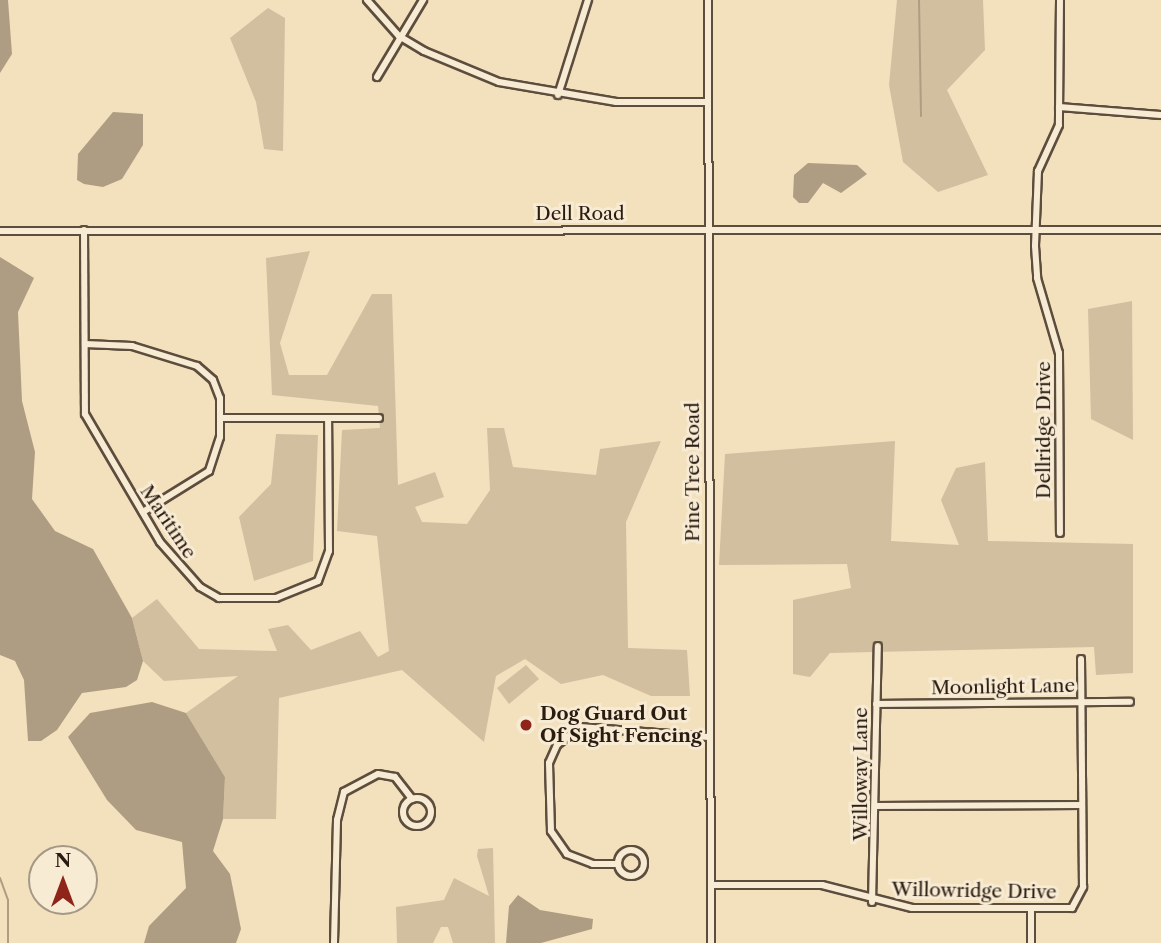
<!DOCTYPE html>
<style>
body{margin:0}
#map{position:relative;width:1161px;height:943px;overflow:hidden;background:#f3e0bd;font-family:"Libre Caslon Text",serif}
div>[style]{position:absolute}
[style*='--x']{left:calc(var(--x)*1px);top:calc(var(--y)*1px);width:calc(var(--w)*1px);rotate:calc(var(--a)*1deg)}
.green>*{inset:0;background:#d1bfa0}
.water>*{inset:0;background:#af9d83}
.stream>*{height:2px;margin:-1px;padding:0 1px;transform-origin:1px;border-radius:1px;background:#af9d83}
.roads{filter:drop-shadow(2px 0 #5d4d3d) drop-shadow(-2px 0 #5d4d3d) drop-shadow(0 2px #5d4d3d) drop-shadow(0 -2px #5d4d3d)}
.street>*{height:6px;margin:-3px;padding:0 3px;transform-origin:3px;border-radius:3px;background:#f7ebd4}
.street>.ring{margin:-3px;padding:0;box-sizing:content-box;background:none;border:6px solid #f7ebd4;border-radius:50%}
.dots>*{width:19px;height:19px;translate:-50% -50%;box-sizing:border-box;border:4px solid #f7ebd4;border-radius:50%}
span{translate:-50% -50%;white-space:nowrap;text-align:center;line-height:1.15;-webkit-text-stroke:6px #f7ebd4;paint-order:stroke}
.street-label{font-size:19px;color:#2b1c12}
.poi-label{font-size:19px;color:#2b1c12;font-weight:700}
.left{translate:0 -50%;text-align:left}
.north{position:absolute;left:28px;top:845px;width:70px;height:70px;box-sizing:border-box;background:#f7ebd4;border:2px solid #a59886;border-radius:50%;rotate:0deg;font-size:19px;font-weight:700;line-height:28px;text-align:center;color:#2b1c12}
.north::after{content:'';display:block;margin:auto;width:24px;height:32px;background:#8f2418;clip-path:polygon(50% 0,100% 100%,50% 72%,0 100%)}
</style>
<div id="map">
<div class="green">
<i style="clip-path:polygon(897px 0,983px 0,985px 50px,947px 90px,988px 175px,938px 192px,903px 162px,889px 85px)"></i>
<i style="clip-path:polygon(268px 8px,285px 18px,283px 151px,264px 149px,256px 102px,230px 38px)"></i>
<i style="clip-path:polygon(310px 251px,280px 343px,289px 375px,327px 375px,372px 294px,392px 294px,398px 485px,435px 472px,444px 497px,415px 507px,422px 522px,467px 524px,490px 490px,487px 428px,504px 428px,513px 467px,596px 475px,600px 449px,661px 441px,626px 522px,628px 648px,687px 650px,690px 696px,651px 696px,603px 675px,561px 684px,525px 659px,496px 676px,484px 742px,402px 670px,279px 698px,276px 819px,223px 819px,225px 777px,186px 713px,238px 676px,164px 681px,143px 661px,132px 618px,157px 599px,199px 649px,277px 651px,268px 629px,288px 625px,311px 650px,360px 631px,378px 657px,389px 651px,377px 536px,337px 531px,342px 430px,380px 428px,378px 406px,272px 395px,266px 258px)"></i>
<i style="clip-path:polygon(1132px 301px,1133px 440px,1091px 419px,1088px 309px)"></i>
<i style="clip-path:polygon(276px 434px,318px 435px,313px 561px,254px 581px,239px 517px,271px 484px)"></i>
<i style="clip-path:polygon(895px 441px,891px 541px,959px 545px,941px 500px,956px 468px,985px 462px,988px 541px,1133px 544px,1133px 673px,1096px 675px,1094px 647px,830px 653px,810px 677px,793px 674px,793px 600px,851px 588px,847px 564px,719px 565px,725px 454px)"></i>
<i style="clip-path:polygon(526px 665px,539px 679px,509px 704px,497px 688px)"></i>
<i style="clip-path:polygon(493px 848px,495px 943px,453px 943px,448px 927px,441px 927px,433px 943px,397px 943px,396px 907px,444px 900px,454px 878px,489px 896px,477px 856px,478px 849px)"></i>
</div>
<div class="water">
<i style="clip-path:polygon(0 0,8px 0,12px 54px,0 73px)"></i>
<i style="clip-path:polygon(113px 112px,143px 114px,143px 145px,122px 179px,103px 187px,84px 184px,77px 180px,78px 154px)"></i>
<i style="clip-path:polygon(808px 163px,857px 165px,867px 174px,841px 193px,823px 183px,808px 203px,799px 203px,793px 197px,794px 175px)"></i>
<i style="clip-path:polygon(0 257px,34px 278px,18px 312px,22px 401px,35px 452px,32px 499px,55px 531px,93px 549px,132px 618px,143px 661px,137px 680px,126px 687px,82px 693px,57px 730px,41px 741px,28px 741px,24px 680px,15px 661px,0 655px)"></i>
<i style="clip-path:polygon(152px 702px,186px 713px,225px 777px,223px 819px,213px 851px,230px 874px,241px 929px,236px 943px,144px 943px,149px 926px,186px 888px,182px 842px,136px 830px,107px 800px,68px 737px,90px 713px)"></i>
<i style="clip-path:polygon(518px 895px,540px 910px,593px 919px,592px 929px,541px 943px,506px 943px,509px 906px)"></i>
</div>
<div class="stream">
<i style="--x:919;--y:0;--w:116;--a:89"></i>
<i style="--x:0;--y:878;--w:23;--a:70"></i>
<i style="--x:8;--y:900;--w:43;--a:90"></i>
</div>
<div class="roads">
<div class="street">
<i style="--x:367;--y:0;--w:48;--a:48.4"></i>
<i style="--x:399;--y:36;--w:29;--a:31"></i>
<i style="--x:424;--y:51;--w:81;--a:22.5"></i>
<i style="--x:499;--y:82;--w:119;--a:9.7"></i>
<i style="--x:616;--y:102;--w:92;--a:0"></i>
<i style="--x:708;--y:0;--w:943;--a:89.82"></i>
<i style="--x:1060;--y:0;--w:125;--a:90.5"></i>
<i style="--x:1059;--y:125;--w:51;--a:114.5"></i>
<i style="--x:1038;--y:171;--w:75;--a:92.3"></i>
<i style="--x:1035;--y:246;--w:32;--a:86"></i>
<i style="--x:1037;--y:278;--w:78;--a:73.7"></i>
<i style="--x:1059;--y:353;--w:180;--a:89.7"></i>
<i style="--x:377;--y:77;--w:90;--a:-59.1"></i>
<i style="--x:558;--y:95;--w:100;--a:-72.5"></i>
<i style="--x:1059;--y:107;--w:102;--a:4.5"></i>
<i style="--x:84;--y:230;--w:184;--a:89.7"></i>
<i style="--x:85;--y:414;--w:148;--a:59.6"></i>
<i style="--x:160;--y:542;--w:60;--a:48.4"></i>
<i style="--x:200;--y:587;--w:22;--a:30"></i>
<i style="--x:219;--y:598;--w:57;--a:0"></i>
<i style="--x:276;--y:598;--w:45;--a:-22"></i>
<i style="--x:318;--y:581;--w:32;--a:-70"></i>
<i style="--x:329;--y:551;--w:132;--a:-90.4"></i>
<i style="--x:0;--y:231;--w:1161;--a:-0.05"></i>
<i style="--x:85;--y:344;--w:47;--a:2.4"></i>
<i style="--x:132;--y:346;--w:68;--a:17.1"></i>
<i style="--x:197;--y:366;--w:21;--a:41"></i>
<i style="--x:213;--y:380;--w:19;--a:69"></i>
<i style="--x:220;--y:398;--w:39;--a:90"></i>
<i style="--x:220;--y:437;--w:36;--a:108"></i>
<i style="--x:209;--y:471;--w:78;--a:148.2"></i>
<i style="--x:220;--y:418;--w:159;--a:0"></i>
<i style="--x:876;--y:704;--w:254;--a:-0.5"></i>
<i class="ring" style="left:403px;top:798px;width:22px;height:22px"></i>
<i style="--x:876;--y:806;--w:204;--a:-0.3"></i>
<i class="ring" style="left:618px;top:850px;width:20px;height:20px"></i>
<i style="--x:618;--y:864;--w:25;--a:180"></i>
<i style="--x:593;--y:864;--w:28;--a:-159"></i>
<i style="--x:567;--y:854;--w:28;--a:-125"></i>
<i style="--x:551;--y:831;--w:68;--a:-91.7"></i>
<i style="--x:549;--y:763;--w:20;--a:-66"></i>
<i style="--x:557;--y:745;--w:29;--a:-38"></i>
<i style="--x:580;--y:727;--w:129;--a:4.4"></i>
<i style="--x:711;--y:885;--w:111;--a:0"></i>
<i style="--x:822;--y:885;--w:93;--a:14.3"></i>
<i style="--x:912;--y:908;--w:160;--a:0"></i>
<i style="--x:1072;--y:908;--w:24;--a:-62"></i>
<i style="--x:1083;--y:887;--w:228;--a:-90.5"></i>
<i style="--x:872;--y:902;--w:256;--a:-88.7"></i>
<i style="--x:334;--y:943;--w:123;--a:-88.6"></i>
<i style="--x:337;--y:820;--w:29;--a:-76"></i>
<i style="--x:344;--y:792;--w:38;--a:-28"></i>
<i style="--x:378;--y:774;--w:17;--a:10"></i>
<i style="--x:395;--y:777;--w:28;--a:52"></i>
<i style="--x:1031;--y:943;--w:34;--a:-90"></i>
</div>
</div>
<div class="dots">
<i style="left:526px;top:725px;background:#8f2418"></i>
</div>
<div class="street-label">
<span style="left:580px;top:214px">Dell Road</span>
<span style="left:1044px;top:430px;rotate:-90deg">Dellridge Drive</span>
<span style="left:693px;top:472px;rotate:-90deg">Pine Tree Road</span>
<span style="left:168px;top:522px;rotate:56deg">Maritime</span>
<span style="left:1003px;top:687px;rotate:-1deg">Moonlight Lane</span>
<span style="left:861px;top:774px;rotate:-90deg">Willoway Lane</span>
<span style="left:974px;top:891px;rotate:1deg">Willowridge Drive</span>
</div>
<div class="poi-label">
<span class="left" style="left:540px;top:725px">Dog Guard Out<br>Of Sight Fencing</span>
</div>
<div class="north">N</div>
</div>
